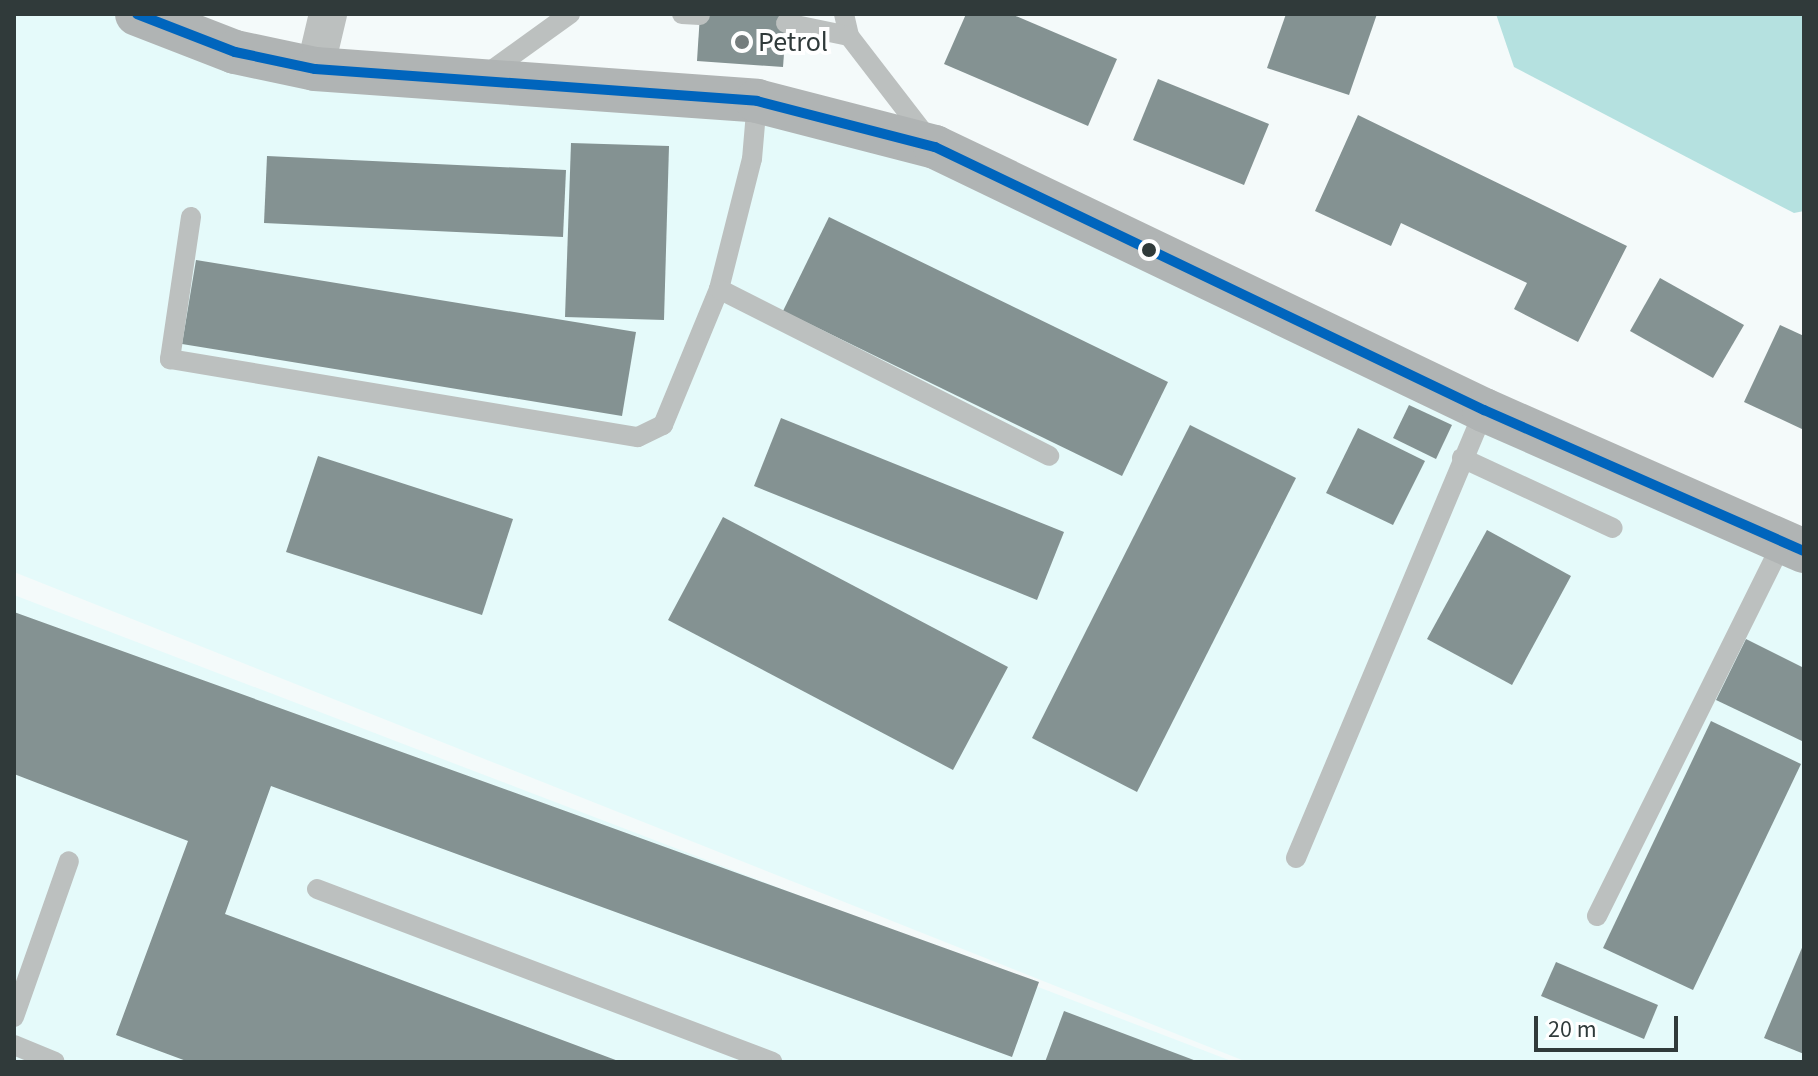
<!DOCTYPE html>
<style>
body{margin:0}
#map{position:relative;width:1818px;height:1076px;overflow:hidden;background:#f4fafa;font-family:"Source Sans 3",sans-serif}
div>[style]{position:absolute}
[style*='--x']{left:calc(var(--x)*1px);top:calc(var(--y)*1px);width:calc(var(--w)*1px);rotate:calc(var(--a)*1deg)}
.built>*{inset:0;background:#e5fafa}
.forest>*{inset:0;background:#b5e1e0}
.building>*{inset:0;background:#849292}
.service>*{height:20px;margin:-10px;padding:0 10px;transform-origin:10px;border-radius:10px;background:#bcc0bf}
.minor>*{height:38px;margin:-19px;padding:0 19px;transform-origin:19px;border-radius:19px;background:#bcc0bf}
.secondary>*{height:44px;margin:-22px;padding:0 22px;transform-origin:22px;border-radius:22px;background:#b0b4b4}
.bus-1>*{height:10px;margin:-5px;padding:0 5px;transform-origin:5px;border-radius:5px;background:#0065bd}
.dots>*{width:22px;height:22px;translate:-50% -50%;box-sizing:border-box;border:4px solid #fff;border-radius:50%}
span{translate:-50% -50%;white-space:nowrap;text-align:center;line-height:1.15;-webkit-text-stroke:8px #fff;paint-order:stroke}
.poi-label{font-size:28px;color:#303a3a}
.left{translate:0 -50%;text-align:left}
.frame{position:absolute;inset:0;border:16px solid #303a3a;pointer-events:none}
.scale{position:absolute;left:1534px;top:1016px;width:144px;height:36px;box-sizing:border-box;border:4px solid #303a3a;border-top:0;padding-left:10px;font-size:24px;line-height:28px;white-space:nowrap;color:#303a3a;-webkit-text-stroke:6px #fff;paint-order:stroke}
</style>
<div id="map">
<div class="built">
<i style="clip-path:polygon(14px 14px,142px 14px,481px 78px,935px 147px,1804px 543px,1804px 1062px,1247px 1062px,14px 572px)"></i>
<i style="clip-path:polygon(14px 595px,1234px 1062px,14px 1062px)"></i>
</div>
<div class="forest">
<i style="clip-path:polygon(1496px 14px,1804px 14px,1804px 211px,1794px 213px,1514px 67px)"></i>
</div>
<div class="building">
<i style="clip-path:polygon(700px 14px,787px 14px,783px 67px,697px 61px)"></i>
<i style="clip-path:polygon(966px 14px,1011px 14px,1117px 59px,1088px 126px,944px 64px)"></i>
<i style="clip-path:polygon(1286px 14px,1377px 14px,1349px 95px,1267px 68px)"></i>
<i style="clip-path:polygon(1158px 79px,1269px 124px,1244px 185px,1133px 140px)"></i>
<i style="clip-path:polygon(1358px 115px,1627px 246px,1578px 342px,1514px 309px,1527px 283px,1401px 223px,1391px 246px,1315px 211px)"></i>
<i style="clip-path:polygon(571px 143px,669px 146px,664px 320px,565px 317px)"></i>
<i style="clip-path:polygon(267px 156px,566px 170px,563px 237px,264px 223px)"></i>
<i style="clip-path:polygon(829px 217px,1168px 382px,1122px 476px,783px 311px)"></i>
<i style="clip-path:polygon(196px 260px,636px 332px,622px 416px,182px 344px)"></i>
<i style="clip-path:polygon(1660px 278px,1744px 325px,1713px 378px,1630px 331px)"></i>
<i style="clip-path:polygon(1780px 325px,1804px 336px,1804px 430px,1744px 402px)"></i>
<i style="clip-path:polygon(1409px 405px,1452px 425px,1436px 459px,1393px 438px)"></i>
<i style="clip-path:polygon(781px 418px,1064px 532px,1037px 600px,754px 486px)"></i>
<i style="clip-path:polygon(1190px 425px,1296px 478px,1137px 792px,1032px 738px)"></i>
<i style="clip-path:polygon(1358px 428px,1425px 461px,1393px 525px,1326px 493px)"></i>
<i style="clip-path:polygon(318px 456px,513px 519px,482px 615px,286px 552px)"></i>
<i style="clip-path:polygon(723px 517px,1008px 667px,953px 770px,668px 620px)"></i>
<i style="clip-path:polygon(1487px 530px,1571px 576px,1512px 685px,1427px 639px)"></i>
<i style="clip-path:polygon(14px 612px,1039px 982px,1012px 1057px,271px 786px,225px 914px,621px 1062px,189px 1062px,116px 1035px,188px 841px,14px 774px)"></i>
<i style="clip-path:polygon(1746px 639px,1804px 668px,1804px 742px,1716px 700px)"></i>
<i style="clip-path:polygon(1711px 721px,1801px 764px,1693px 990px,1603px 948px)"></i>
<i style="clip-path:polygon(1804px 943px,1804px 1054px,1764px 1038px)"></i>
<i style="clip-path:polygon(1556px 962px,1658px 1005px,1644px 1039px,1541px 996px)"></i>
<i style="clip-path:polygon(1064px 1011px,1199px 1062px,1045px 1062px)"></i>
</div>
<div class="service">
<i style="--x:682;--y:14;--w:18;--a:3"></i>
<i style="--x:844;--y:14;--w:23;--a:77"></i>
<i style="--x:786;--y:23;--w:64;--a:11.7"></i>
<i style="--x:849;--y:36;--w:133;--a:52.4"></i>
<i style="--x:485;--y:75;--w:105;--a:-35.7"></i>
<i style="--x:191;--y:217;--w:144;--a:98.4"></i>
<i style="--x:170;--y:359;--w:474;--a:9.5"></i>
<i style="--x:638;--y:437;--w:28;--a:-26"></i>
<i style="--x:663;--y:425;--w:147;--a:-67.6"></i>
<i style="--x:719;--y:289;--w:134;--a:-75.8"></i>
<i style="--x:752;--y:159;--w:58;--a:-85.1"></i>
<i style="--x:719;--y:289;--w:370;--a:26.8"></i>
<i style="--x:1462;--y:458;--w:166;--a:24.9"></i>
<i style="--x:1296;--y:858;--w:486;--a:-67.2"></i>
<i style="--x:317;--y:889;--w:487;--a:20.8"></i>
<i style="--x:1597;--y:916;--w:416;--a:-63.6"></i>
<i style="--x:14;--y:1017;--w:165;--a:-70.6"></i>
<i style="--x:14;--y:1045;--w:44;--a:22.5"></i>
</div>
<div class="minor">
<i style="--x:315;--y:69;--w:57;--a:-76.7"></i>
</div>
<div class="secondary">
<i style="--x:137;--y:14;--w:105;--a:21.2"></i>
<i style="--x:235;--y:52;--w:82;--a:12"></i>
<i style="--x:315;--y:69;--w:443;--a:4.1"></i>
<i style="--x:757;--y:101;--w:184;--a:14.5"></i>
<i style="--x:935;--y:147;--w:609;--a:25.6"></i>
<i style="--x:1484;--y:410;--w:350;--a:23.8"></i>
</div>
<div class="bus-1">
<i style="--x:137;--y:14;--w:105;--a:21.2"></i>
<i style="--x:235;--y:52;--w:82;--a:12"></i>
<i style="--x:315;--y:69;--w:443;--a:4.1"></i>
<i style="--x:757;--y:101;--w:184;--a:14.5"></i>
<i style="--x:935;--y:147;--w:609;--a:25.6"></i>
<i style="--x:1484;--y:410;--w:350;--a:23.8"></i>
</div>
<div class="dots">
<i style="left:742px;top:42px;background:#757d7d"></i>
<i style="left:1149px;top:250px;background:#303a3a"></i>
</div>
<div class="poi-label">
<span class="left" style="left:758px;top:42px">Petrol</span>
</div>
<div class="frame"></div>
<div class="scale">20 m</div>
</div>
